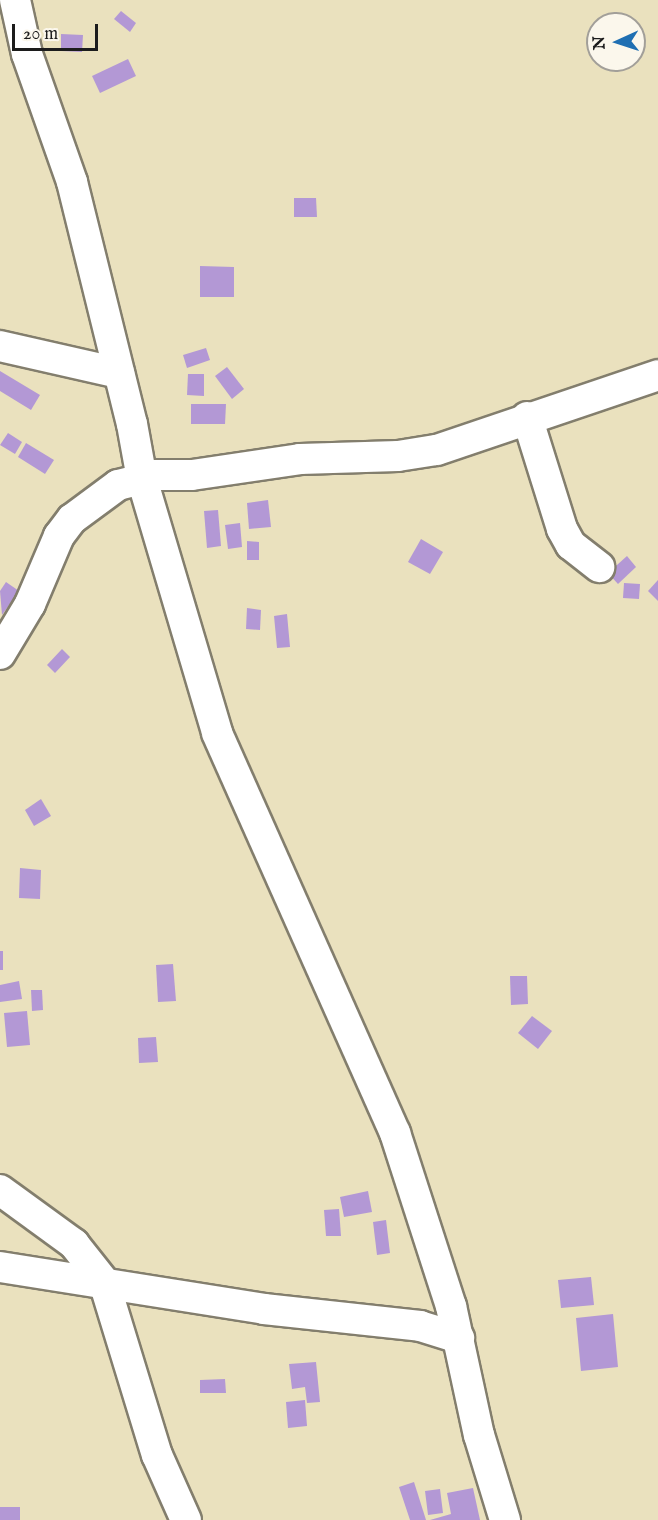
<!DOCTYPE html>
<style>
body{margin:0}
#map{position:relative;width:658px;height:1520px;overflow:hidden;background:#eae1be;font-family:"IM FELL English",serif}
div>[style]{position:absolute}
[style*='--x']{left:calc(var(--x)*1px);top:calc(var(--y)*1px);width:calc(var(--w)*1px);rotate:calc(var(--a)*1deg)}
.building>*{inset:0;background:#b398d5}
.roads{filter:drop-shadow(2px 0 #837e6d) drop-shadow(-2px 0 #837e6d) drop-shadow(0 2px #837e6d) drop-shadow(0 -2px #837e6d)}
.minor>*{height:30px;margin:-15px;padding:0 15px;transform-origin:15px;border-radius:15px;background:#fff}
span{translate:-50% -50%;white-space:nowrap;text-align:center;line-height:1.15;-webkit-text-stroke:4.5px #fbf7ec;paint-order:stroke}
.north{position:absolute;left:586px;top:12px;width:60px;height:60px;box-sizing:border-box;background:#fbf7ec;border:2px solid #a29f99;border-radius:50%;rotate:267deg;font-size:16px;font-weight:700;line-height:24px;text-align:center;color:#1c1c1c}
.north::after{content:'';display:block;margin:auto;width:21px;height:27px;background:#1f6fb2;clip-path:polygon(50% 0,100% 100%,50% 72%,0 100%)}
.scale{position:absolute;left:12px;top:24px;width:86px;height:27px;box-sizing:border-box;border:3px solid #1c1c1c;border-top:0;padding-left:8px;font-size:18px;line-height:21px;white-space:nowrap;color:#1c1c1c;-webkit-text-stroke:4px #fbf7ec;paint-order:stroke}
</style>
<div id="map">
<div class="building">
<i style="clip-path:polygon(121px 11px,136px 23px,130px 32px,114px 19px)"></i>
<i style="clip-path:polygon(61px 34px,83px 35px,82px 52px,61px 51px)"></i>
<i style="clip-path:polygon(128px 59px,136px 76px,100px 93px,92px 76px)"></i>
<i style="clip-path:polygon(294px 198px,316px 198px,317px 217px,294px 217px)"></i>
<i style="clip-path:polygon(200px 266px,234px 267px,234px 297px,200px 297px)"></i>
<i style="clip-path:polygon(206px 348px,210px 360px,187px 368px,183px 355px)"></i>
<i style="clip-path:polygon(227px 367px,244px 389px,232px 399px,215px 376px)"></i>
<i style="clip-path:polygon(0 371px,40px 395px,31px 410px,0 391px)"></i>
<i style="clip-path:polygon(188px 374px,204px 374px,204px 396px,187px 395px)"></i>
<i style="clip-path:polygon(191px 404px,226px 404px,225px 424px,191px 424px)"></i>
<i style="clip-path:polygon(8px 433px,22px 442px,15px 454px,0 445px)"></i>
<i style="clip-path:polygon(26px 443px,54px 460px,45px 474px,18px 457px)"></i>
<i style="clip-path:polygon(268px 500px,271px 527px,249px 529px,247px 503px)"></i>
<i style="clip-path:polygon(218px 510px,221px 546px,207px 548px,204px 511px)"></i>
<i style="clip-path:polygon(240px 523px,242px 547px,228px 549px,225px 525px)"></i>
<i style="clip-path:polygon(421px 539px,443px 552px,430px 574px,408px 562px)"></i>
<i style="clip-path:polygon(247px 541px,259px 542px,259px 560px,247px 560px)"></i>
<i style="clip-path:polygon(627px 556px,636px 567px,618px 584px,608px 573px)"></i>
<i style="clip-path:polygon(658px 580px,658px 601px,648px 591px)"></i>
<i style="clip-path:polygon(6px 582px,19px 591px,2px 615px,0 591px)"></i>
<i style="clip-path:polygon(624px 583px,640px 584px,639px 599px,623px 598px)"></i>
<i style="clip-path:polygon(247px 608px,261px 610px,260px 630px,246px 629px)"></i>
<i style="clip-path:polygon(287px 614px,290px 647px,277px 648px,274px 616px)"></i>
<i style="clip-path:polygon(62px 649px,70px 657px,55px 673px,47px 665px)"></i>
<i style="clip-path:polygon(41px 799px,51px 816px,34px 826px,25px 810px)"></i>
<i style="clip-path:polygon(20px 868px,41px 870px,40px 899px,19px 898px)"></i>
<i style="clip-path:polygon(0 951px,3px 951px,3px 970px,0 970px)"></i>
<i style="clip-path:polygon(173px 964px,176px 1001px,158px 1002px,156px 965px)"></i>
<i style="clip-path:polygon(510px 976px,527px 976px,528px 1004px,511px 1005px)"></i>
<i style="clip-path:polygon(19px 981px,22px 999px,0 1002px,0 985px)"></i>
<i style="clip-path:polygon(31px 990px,42px 990px,43px 1010px,32px 1011px)"></i>
<i style="clip-path:polygon(27px 1011px,30px 1045px,7px 1047px,4px 1013px)"></i>
<i style="clip-path:polygon(532px 1016px,552px 1031px,538px 1049px,518px 1033px)"></i>
<i style="clip-path:polygon(156px 1037px,158px 1062px,139px 1063px,138px 1038px)"></i>
<i style="clip-path:polygon(368px 1191px,372px 1212px,344px 1217px,340px 1197px)"></i>
<i style="clip-path:polygon(339px 1209px,341px 1236px,326px 1236px,324px 1210px)"></i>
<i style="clip-path:polygon(386px 1220px,390px 1253px,377px 1255px,373px 1222px)"></i>
<i style="clip-path:polygon(591px 1277px,594px 1305px,561px 1308px,558px 1280px)"></i>
<i style="clip-path:polygon(613px 1314px,618px 1367px,581px 1371px,576px 1318px)"></i>
<i style="clip-path:polygon(316px 1362px,320px 1402px,307px 1403px,305px 1387px,292px 1389px,289px 1364px)"></i>
<i style="clip-path:polygon(225px 1379px,226px 1393px,200px 1393px,200px 1380px)"></i>
<i style="clip-path:polygon(305px 1400px,307px 1426px,288px 1428px,286px 1402px)"></i>
<i style="clip-path:polygon(414px 1482px,426px 1520px,410px 1520px,399px 1487px)"></i>
<i style="clip-path:polygon(473px 1488px,480px 1520px,430px 1520px,451px 1514px,447px 1493px)"></i>
<i style="clip-path:polygon(440px 1489px,443px 1513px,428px 1515px,425px 1491px)"></i>
<i style="clip-path:polygon(0 1507px,20px 1507px,20px 1520px,0 1520px)"></i>
</div>
<div class="roads">
<div class="minor">
<i style="--x:15;--y:0;--w:55;--a:77.5"></i>
<i style="--x:27;--y:54;--w:136;--a:70.6"></i>
<i style="--x:72;--y:182;--w:249;--a:76.1"></i>
<i style="--x:132;--y:424;--w:56;--a:79.7"></i>
<i style="--x:142;--y:479;--w:265;--a:73.5"></i>
<i style="--x:217;--y:733;--w:438;--a:66"></i>
<i style="--x:395;--y:1133;--w:182;--a:72.1"></i>
<i style="--x:451;--y:1306;--w:132;--a:77.8"></i>
<i style="--x:479;--y:1435;--w:89;--a:73"></i>
<i style="--x:0;--y:346;--w:122;--a:12.8"></i>
<i style="--x:527;--y:417;--w:117;--a:72.6"></i>
<i style="--x:562;--y:529;--w:18;--a:61"></i>
<i style="--x:571;--y:545;--w:36;--a:38"></i>
<i style="--x:141;--y:475;--w:51;--a:0"></i>
<i style="--x:192;--y:475;--w:109;--a:-8.4"></i>
<i style="--x:300;--y:459;--w:98;--a:-1.8"></i>
<i style="--x:398;--y:456;--w:39;--a:-9"></i>
<i style="--x:437;--y:450;--w:233;--a:-18.7"></i>
<i style="--x:0;--y:654;--w:58;--a:-59"></i>
<i style="--x:30;--y:604;--w:74;--a:-66.9"></i>
<i style="--x:59;--y:536;--w:21;--a:-53"></i>
<i style="--x:72;--y:519;--w:57;--a:-36.5"></i>
<i style="--x:118;--y:485;--w:25;--a:-14"></i>
<i style="--x:0;--y:1190;--w:92;--a:36.1"></i>
<i style="--x:74;--y:1244;--w:48;--a:51.7"></i>
<i style="--x:104;--y:1282;--w:181;--a:73"></i>
<i style="--x:157;--y:1455;--w:71;--a:66"></i>
<i style="--x:0;--y:1267;--w:267;--a:9"></i>
<i style="--x:264;--y:1309;--w:157;--a:6.2"></i>
<i style="--x:420;--y:1326;--w:41;--a:17.1"></i>
</div>
</div>
<div class="north">N</div>
<div class="scale">20 m</div>
</div>
